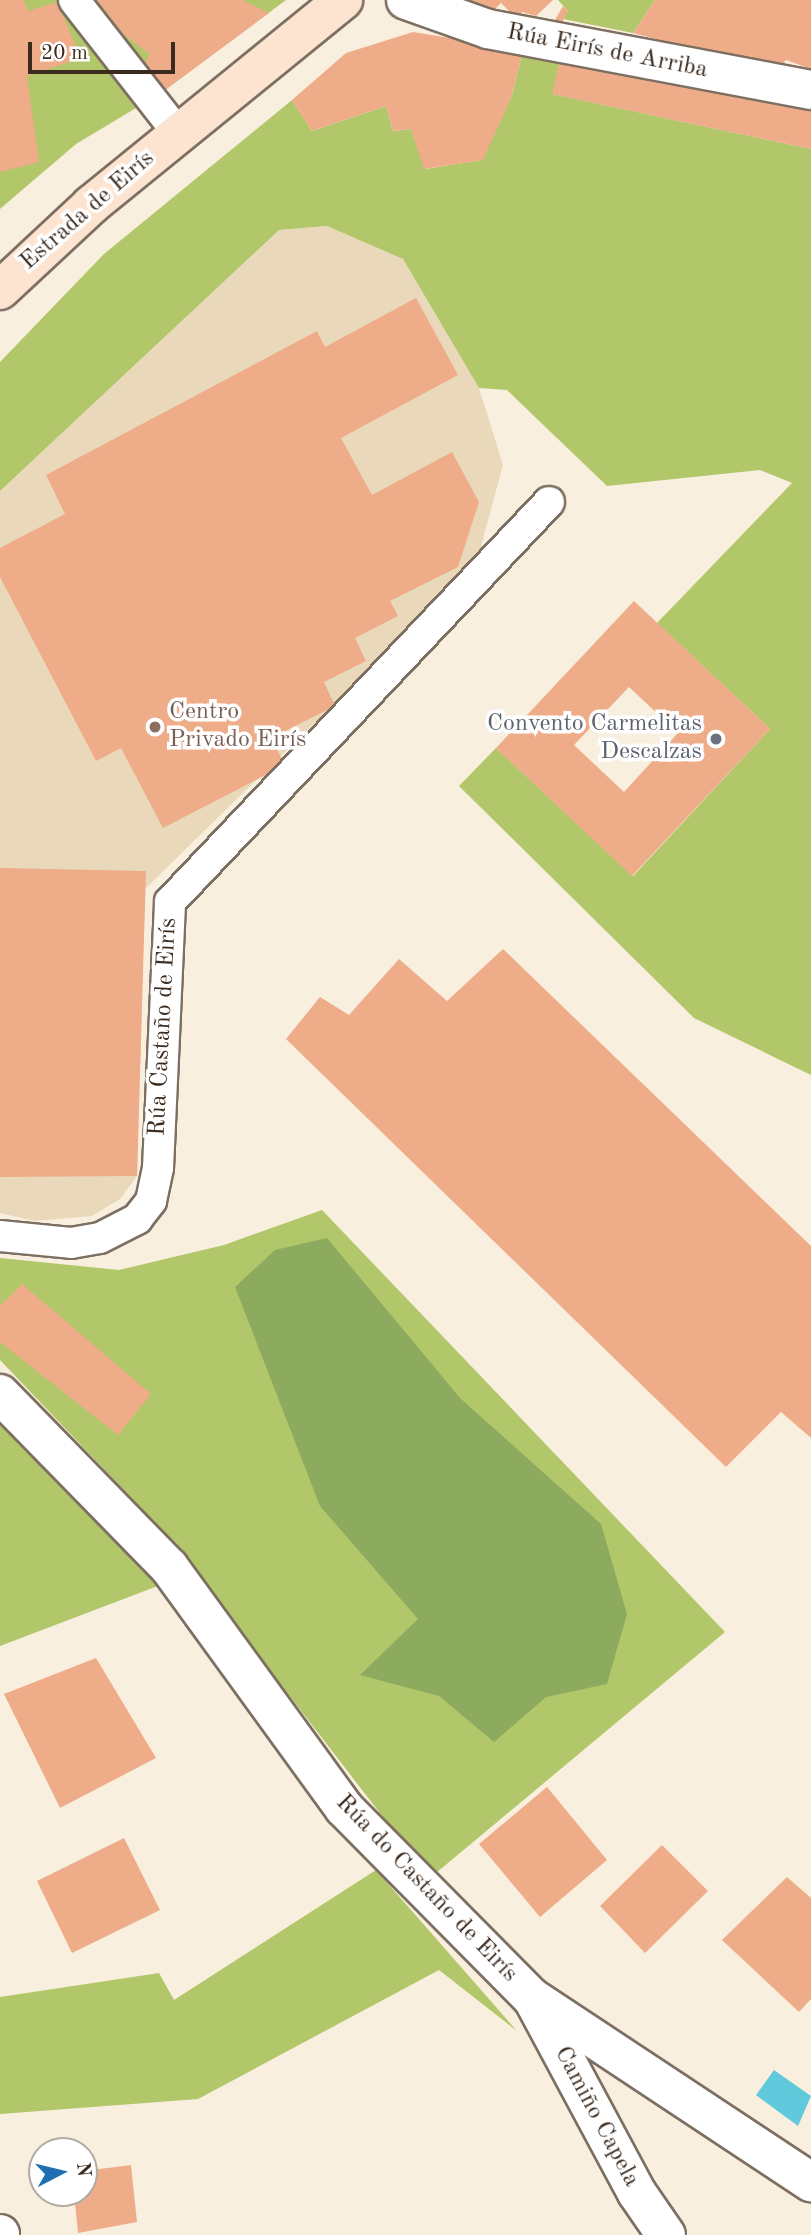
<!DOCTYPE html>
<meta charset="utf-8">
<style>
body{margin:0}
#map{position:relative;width:811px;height:2235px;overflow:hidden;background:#f8efdf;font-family:"Old Standard TT",serif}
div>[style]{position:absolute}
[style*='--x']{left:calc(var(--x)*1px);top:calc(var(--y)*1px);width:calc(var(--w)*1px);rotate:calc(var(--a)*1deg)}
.built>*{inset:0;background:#e9d9ba}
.green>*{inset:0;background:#b2c66a}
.forest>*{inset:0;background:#8dab5e}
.water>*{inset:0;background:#60c9db}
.building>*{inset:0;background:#efac89}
.roads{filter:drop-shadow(2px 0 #7d6f62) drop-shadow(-2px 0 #7d6f62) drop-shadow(0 2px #7d6f62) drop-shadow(0 -2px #7d6f62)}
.lane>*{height:30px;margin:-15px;padding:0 15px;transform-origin:15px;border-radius:15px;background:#fff}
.street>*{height:38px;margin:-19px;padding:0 19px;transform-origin:19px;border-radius:19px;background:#fff}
.secondary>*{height:38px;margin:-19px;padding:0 19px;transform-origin:19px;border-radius:19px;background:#fde4d0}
.dots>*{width:19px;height:19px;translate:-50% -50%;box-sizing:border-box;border:4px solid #fff;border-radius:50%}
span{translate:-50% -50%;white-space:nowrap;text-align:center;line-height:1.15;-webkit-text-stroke:7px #fff;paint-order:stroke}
.street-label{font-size:24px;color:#3b2a1e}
.education-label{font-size:24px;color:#785e54}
.left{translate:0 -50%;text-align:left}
.worship-label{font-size:24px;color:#5b616d}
.right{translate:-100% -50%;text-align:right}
.north{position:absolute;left:28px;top:2137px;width:70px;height:70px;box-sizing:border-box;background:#fff;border:2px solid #b1aaa5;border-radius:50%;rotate:83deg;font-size:19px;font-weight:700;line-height:28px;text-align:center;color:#3b2a1e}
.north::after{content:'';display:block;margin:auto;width:24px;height:32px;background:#1f6fb2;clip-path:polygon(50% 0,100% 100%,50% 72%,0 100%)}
.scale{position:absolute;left:28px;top:42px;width:147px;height:32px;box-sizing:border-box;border:4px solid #3b2a1e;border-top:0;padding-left:9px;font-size:21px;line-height:24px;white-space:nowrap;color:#3b2a1e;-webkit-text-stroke:5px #fff;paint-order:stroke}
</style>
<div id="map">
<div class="built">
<i style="clip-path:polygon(327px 226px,403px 259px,479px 388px,503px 465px,476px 565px,145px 889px,137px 1176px,120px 1199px,92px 1216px,34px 1221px,0 1213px,0 491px,279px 230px)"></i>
</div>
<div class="green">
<i style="clip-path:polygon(0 0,286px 0,161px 93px,76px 144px,0 209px)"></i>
<i style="clip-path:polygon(558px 0,655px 0,633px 33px,563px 19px,568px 11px)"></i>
<i style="clip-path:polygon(523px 50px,561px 55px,553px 94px,811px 149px,811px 1075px,694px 1018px,459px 786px,496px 748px,633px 876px,770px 729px,657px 623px,792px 483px,760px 470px,607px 486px,507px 390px,479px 388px,403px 259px,327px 226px,279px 230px,0 491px,0 362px,104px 254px,292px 100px,312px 131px,386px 106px,393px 131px,411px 129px,425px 169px,482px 160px,512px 95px)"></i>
<i style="clip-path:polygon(322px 1210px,725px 1632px,430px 1878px,160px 1528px,0 1360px,0 1258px,119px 1270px,224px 1245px)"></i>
<i style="clip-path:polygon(0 1415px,163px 1584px,0 1646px)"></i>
<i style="clip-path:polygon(376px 1870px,517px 2031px,439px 1970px,198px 2099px,0 2114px,0 1997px,159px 1973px,174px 2000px)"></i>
</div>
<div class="forest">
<i style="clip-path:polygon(327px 1238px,460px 1398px,601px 1524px,627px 1614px,607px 1684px,546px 1697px,494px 1742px,439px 1696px,360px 1675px,418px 1619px,320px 1506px,235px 1287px,275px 1250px)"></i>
</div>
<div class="water">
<i style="clip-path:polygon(774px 2070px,811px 2096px,798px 2126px,756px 2095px)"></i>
</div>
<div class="building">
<i style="clip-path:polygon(0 0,23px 0,29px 11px,57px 2px,81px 58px,27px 76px,39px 162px,0 172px)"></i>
<i style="clip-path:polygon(97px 0,242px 0,269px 13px,161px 93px,143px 66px,150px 54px,123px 34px)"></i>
<i style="clip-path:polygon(464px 0,553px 0,536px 16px,522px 12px,516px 18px,501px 3px,492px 12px)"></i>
<i style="clip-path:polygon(655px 0,811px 0,811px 69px,786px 60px,781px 67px,727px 58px,633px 33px)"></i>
<i style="clip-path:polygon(563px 6px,568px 11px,557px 32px,550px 29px)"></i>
<i style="clip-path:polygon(413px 32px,523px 50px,512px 95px,483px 160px,424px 169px,411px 129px,393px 131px,386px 106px,312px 131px,292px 100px,346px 53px)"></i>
<i style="clip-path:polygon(561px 55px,811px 104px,811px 149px,552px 94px)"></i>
<i style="clip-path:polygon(416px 298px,458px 375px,341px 438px,372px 495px,452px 452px,479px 502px,458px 567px,390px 601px,398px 616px,355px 638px,366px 661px,324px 682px,335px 706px,271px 738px,285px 765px,163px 828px,121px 748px,96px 761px,0 577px,0 548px,65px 514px,46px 475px,317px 331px,325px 347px)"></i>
<i style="clip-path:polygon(evenodd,634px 601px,770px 729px,632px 876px,496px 748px,634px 601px,629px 687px,678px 733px,624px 792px,574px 745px,629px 687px)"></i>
<i style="clip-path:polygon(0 868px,146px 871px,137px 1176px,0 1177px)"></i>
<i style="clip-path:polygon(503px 949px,811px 1246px,811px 1438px,781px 1412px,726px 1467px,286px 1039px,320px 997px,349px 1015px,399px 959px,447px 1001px)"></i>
<i style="clip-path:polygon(22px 1284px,151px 1394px,118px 1435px,0 1342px,0 1306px)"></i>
<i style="clip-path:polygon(96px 1658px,156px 1758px,60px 1808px,4px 1694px)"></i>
<i style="clip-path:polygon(547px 1787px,607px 1860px,540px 1917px,479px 1844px)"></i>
<i style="clip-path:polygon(124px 1838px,160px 1910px,72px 1953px,37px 1881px)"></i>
<i style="clip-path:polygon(662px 1845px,708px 1891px,645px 1953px,600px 1906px)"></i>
<i style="clip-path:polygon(787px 1877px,811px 1898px,811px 1999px,799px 2012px,722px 1940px)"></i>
<i style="clip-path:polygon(131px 2165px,137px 2222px,78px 2233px,74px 2193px,84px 2193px,84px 2171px)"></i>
</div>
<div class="roads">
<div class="lane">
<i style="--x:74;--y:0;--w:169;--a:52"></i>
<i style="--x:0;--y:1236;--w:71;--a:5.6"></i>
<i style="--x:71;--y:1243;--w:29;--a:-10"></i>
<i style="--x:100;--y:1238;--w:42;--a:-27.2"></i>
<i style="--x:137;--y:1219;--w:23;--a:-52"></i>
<i style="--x:151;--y:1201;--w:34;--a:-78"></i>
<i style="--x:158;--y:1168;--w:266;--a:-87.4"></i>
<i style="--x:170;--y:902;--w:551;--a:-46.54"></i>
</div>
<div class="street">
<i style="--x:406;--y:0;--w:87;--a:19.5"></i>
<i style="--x:488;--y:29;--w:329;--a:10.7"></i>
<i style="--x:0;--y:1394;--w:242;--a:45.7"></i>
<i style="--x:169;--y:1567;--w:298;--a:54"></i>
<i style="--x:344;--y:1808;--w:266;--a:45.3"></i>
<i style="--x:531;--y:1997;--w:336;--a:33.5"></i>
<i style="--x:534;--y:2001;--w:218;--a:61.8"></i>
<i style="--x:637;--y:2193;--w:51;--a:55.4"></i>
<i style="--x:0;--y:2234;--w:1;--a:90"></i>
</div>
<div class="secondary">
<i style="--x:0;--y:290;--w:125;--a:-43"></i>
<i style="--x:91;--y:205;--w:325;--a:-39.1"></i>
</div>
</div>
<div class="dots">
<i style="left:155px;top:727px;background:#8d6e63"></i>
<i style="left:716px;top:739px;background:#6b7280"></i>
</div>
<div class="street-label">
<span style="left:607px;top:52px;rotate:11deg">Rúa Eirís de Arriba</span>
<span style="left:88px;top:211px;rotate:-41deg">Estrada de Eirís</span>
<span style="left:164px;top:1027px;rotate:-87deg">Rúa Castaño de Eirís</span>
<span style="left:426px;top:1889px;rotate:46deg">Rúa do Castaño de Eirís</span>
<span style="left:596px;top:2117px;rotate:62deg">Camiño Capela</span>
</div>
<div class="education-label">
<span class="left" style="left:169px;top:727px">Centro<br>Privado Eirís</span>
</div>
<div class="worship-label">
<span class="right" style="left:702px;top:739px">Convento Carmelitas<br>Descalzas</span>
</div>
<div class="north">N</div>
<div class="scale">20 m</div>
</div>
